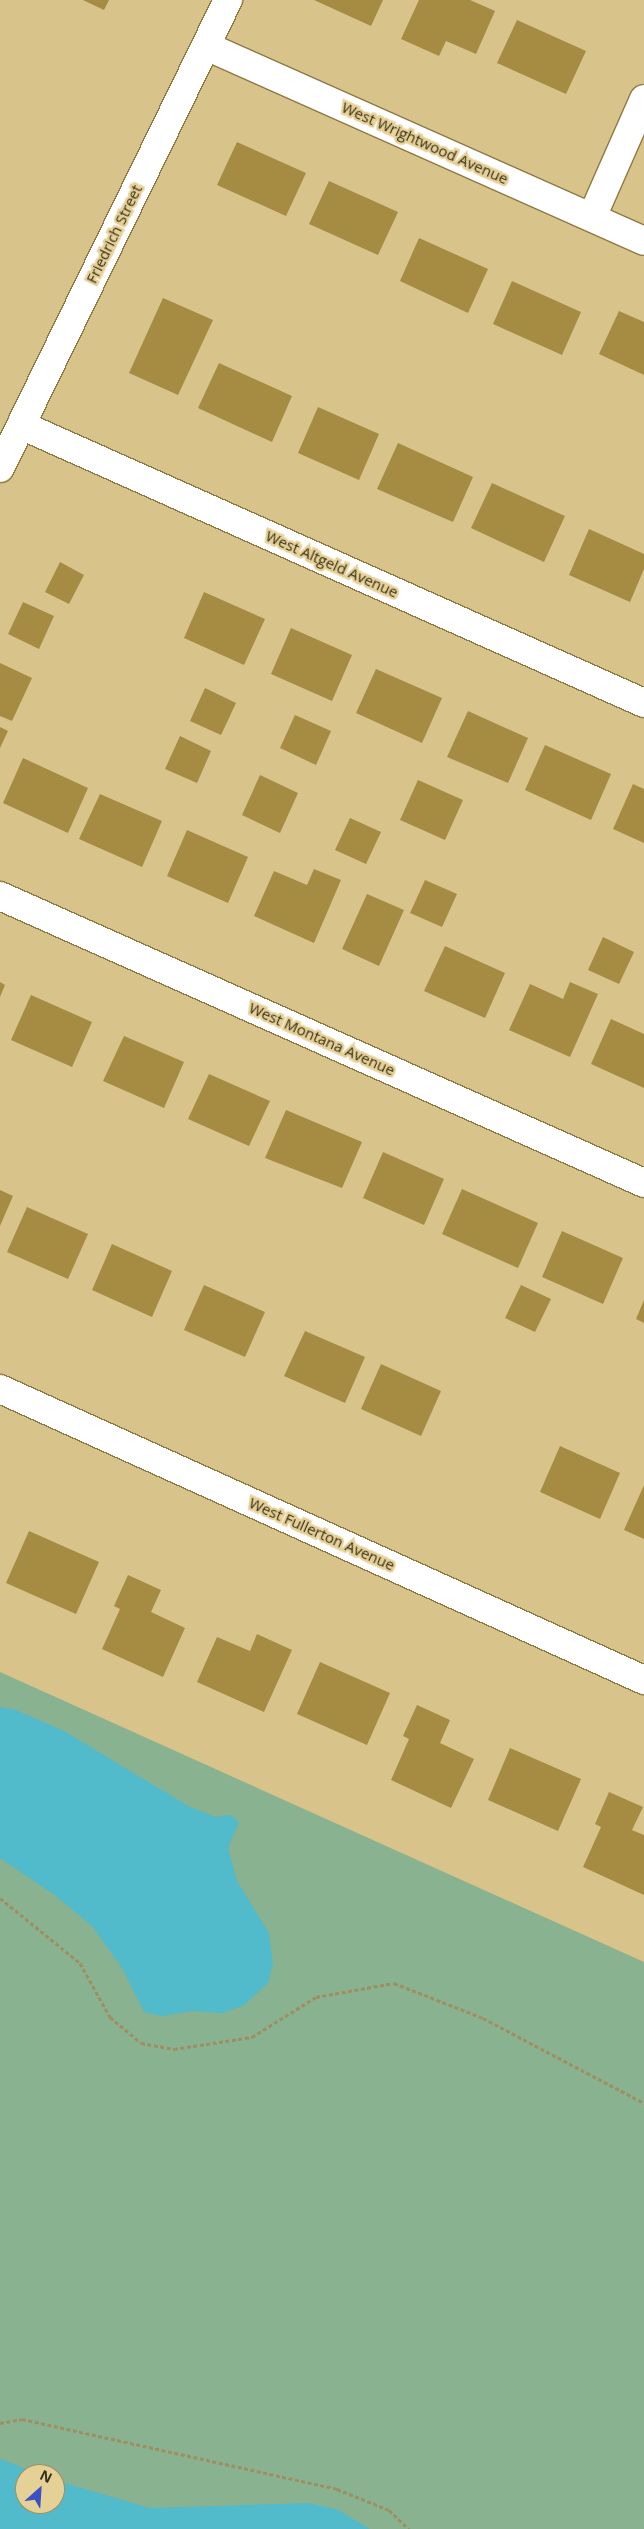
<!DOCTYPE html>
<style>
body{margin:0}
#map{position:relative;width:644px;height:2529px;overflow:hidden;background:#d8c38a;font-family:"Open Sans",sans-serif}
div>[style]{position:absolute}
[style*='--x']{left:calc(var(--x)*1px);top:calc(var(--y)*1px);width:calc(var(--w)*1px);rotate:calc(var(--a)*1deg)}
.green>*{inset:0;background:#88b290}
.water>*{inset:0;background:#51bacb}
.building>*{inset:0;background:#a68c42}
.path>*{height:3px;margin-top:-1.5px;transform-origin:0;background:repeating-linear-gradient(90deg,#9f8e61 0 4px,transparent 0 6.5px)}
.roads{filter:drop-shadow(1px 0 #8d7942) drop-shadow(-1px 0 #8d7942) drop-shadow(0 1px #8d7942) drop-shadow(0 -1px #8d7942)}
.street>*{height:28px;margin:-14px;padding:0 14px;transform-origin:14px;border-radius:14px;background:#fff}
span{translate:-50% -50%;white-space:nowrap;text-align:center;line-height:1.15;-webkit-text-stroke:5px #e5d096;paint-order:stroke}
.street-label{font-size:15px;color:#383019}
.north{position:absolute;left:15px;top:2464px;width:50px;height:50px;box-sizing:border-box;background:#e5d096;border:1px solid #a09064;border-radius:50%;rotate:26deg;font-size:14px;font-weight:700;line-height:20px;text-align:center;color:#383019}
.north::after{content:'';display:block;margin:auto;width:18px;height:22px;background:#3b50c3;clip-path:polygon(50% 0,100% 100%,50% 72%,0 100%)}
</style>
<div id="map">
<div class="green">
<i style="clip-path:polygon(evenodd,0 1672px,644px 1962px,644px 2529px,0 2529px,0 1672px,25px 2474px,55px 2474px,55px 2504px,25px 2504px,25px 2474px)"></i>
</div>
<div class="water">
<i style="clip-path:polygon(0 1707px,13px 1709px,64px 1731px,188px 1806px,215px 1817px,230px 1815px,239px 1822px,228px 1848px,237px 1881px,269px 1933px,273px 1964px,268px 1983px,243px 2006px,222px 2013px,191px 2011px,162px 2016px,144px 2012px,122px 1968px,92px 1926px,56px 1896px,0 1858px)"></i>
<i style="clip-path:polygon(0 2459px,39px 2474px,25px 2474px,25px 2504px,55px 2504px,55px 2480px,149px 2508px,308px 2503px,336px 2509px,370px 2529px,0 2529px)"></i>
</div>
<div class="building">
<i style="clip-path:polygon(83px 0,109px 0,104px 10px)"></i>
<i style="clip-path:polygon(314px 0,383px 0,371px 26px)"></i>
<i style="clip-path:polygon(419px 0,470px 0,495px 11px,476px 54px,446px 41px,439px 56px,401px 39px)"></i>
<i style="clip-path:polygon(517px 20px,586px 51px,566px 94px,497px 63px)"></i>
<i style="clip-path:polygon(237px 142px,306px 173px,286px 216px,217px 185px)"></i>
<i style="clip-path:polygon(329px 181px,398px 212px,378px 255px,309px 224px)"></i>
<i style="clip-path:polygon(419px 238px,488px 269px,468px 313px,400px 281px)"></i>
<i style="clip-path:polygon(512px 281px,581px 312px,562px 355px,493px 324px)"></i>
<i style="clip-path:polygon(163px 298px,213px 320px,178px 395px,129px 373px)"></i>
<i style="clip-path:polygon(619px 311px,644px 322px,644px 375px,599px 354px)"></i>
<i style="clip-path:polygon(219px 363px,292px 396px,272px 442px,198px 408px)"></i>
<i style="clip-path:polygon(318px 407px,379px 434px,359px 480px,298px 453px)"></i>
<i style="clip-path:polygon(398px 443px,473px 477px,453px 522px,377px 489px)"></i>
<i style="clip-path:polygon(492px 483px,565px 516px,544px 562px,471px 528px)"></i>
<i style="clip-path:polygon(589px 529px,644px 554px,644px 569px,630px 602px,569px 575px)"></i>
<i style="clip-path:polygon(60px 562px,84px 575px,69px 604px,45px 592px)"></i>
<i style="clip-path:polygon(204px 592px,265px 619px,244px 665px,184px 638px)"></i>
<i style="clip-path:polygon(23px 602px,54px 616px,39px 649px,8px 634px)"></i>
<i style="clip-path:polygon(291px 628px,352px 655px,332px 701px,271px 674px)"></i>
<i style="clip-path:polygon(0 663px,32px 678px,12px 721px,0 716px)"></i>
<i style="clip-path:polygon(376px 669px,442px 698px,422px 743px,356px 713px)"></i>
<i style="clip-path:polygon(205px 688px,236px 703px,221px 735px,190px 721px)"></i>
<i style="clip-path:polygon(468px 711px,528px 738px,508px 783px,447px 757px)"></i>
<i style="clip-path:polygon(295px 715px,331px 731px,316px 765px,280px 748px)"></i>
<i style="clip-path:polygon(0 727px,8px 731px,0 748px)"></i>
<i style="clip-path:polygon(180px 736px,211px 751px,197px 783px,165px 769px)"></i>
<i style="clip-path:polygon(545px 745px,611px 774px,591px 820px,525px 790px)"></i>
<i style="clip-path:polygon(23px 758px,88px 788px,68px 833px,3px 803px)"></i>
<i style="clip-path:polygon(260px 775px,298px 793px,280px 833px,242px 815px)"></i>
<i style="clip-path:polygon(418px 780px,463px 800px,445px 840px,400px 820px)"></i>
<i style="clip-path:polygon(633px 784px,644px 789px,644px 843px,613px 829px)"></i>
<i style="clip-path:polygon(100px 794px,162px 821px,142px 867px,79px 839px)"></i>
<i style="clip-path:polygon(350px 818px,381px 832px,366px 864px,335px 850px)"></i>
<i style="clip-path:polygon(187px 830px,248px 857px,228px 903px,167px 876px)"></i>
<i style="clip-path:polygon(314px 869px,341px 880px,314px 943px,254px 916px,274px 871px,307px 885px)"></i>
<i style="clip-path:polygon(425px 880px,457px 894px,442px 927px,410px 913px)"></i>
<i style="clip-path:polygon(367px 894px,404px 910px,379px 966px,342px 949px)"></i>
<i style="clip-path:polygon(603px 937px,634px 952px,619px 984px,588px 970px)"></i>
<i style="clip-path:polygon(445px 946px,505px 973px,485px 1018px,424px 991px)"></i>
<i style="clip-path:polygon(0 982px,5px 985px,0 997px)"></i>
<i style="clip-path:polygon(570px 982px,598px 994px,570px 1057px,509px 1030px,530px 984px,563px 999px)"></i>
<i style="clip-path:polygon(31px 995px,92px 1022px,72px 1067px,11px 1040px)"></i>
<i style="clip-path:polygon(611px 1019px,644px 1034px,644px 1088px,591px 1064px)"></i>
<i style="clip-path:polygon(124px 1036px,184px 1062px,164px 1108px,103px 1081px)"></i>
<i style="clip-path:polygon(209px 1074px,270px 1101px,249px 1146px,188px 1119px)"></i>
<i style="clip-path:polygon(286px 1110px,362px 1142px,342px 1188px,265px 1158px)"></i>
<i style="clip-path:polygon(383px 1152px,444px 1179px,424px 1225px,363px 1198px)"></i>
<i style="clip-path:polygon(462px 1189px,538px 1223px,518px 1268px,442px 1234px)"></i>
<i style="clip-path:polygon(0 1190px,13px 1196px,0 1226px)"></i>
<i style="clip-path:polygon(27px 1207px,88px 1234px,68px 1279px,7px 1252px)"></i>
<i style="clip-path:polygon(562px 1231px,623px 1258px,603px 1304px,542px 1277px)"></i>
<i style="clip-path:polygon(112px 1244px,172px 1271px,152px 1317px,92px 1290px)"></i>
<i style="clip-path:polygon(204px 1285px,265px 1312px,245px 1357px,184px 1330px)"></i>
<i style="clip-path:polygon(521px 1285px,551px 1299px,535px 1332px,505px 1318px)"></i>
<i style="clip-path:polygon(644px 1300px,644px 1323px,636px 1319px)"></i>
<i style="clip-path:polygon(305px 1331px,365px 1357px,345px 1403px,284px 1376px)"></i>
<i style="clip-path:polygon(381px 1364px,441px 1391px,421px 1436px,361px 1409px)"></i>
<i style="clip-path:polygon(560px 1446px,620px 1473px,600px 1519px,540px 1492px)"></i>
<i style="clip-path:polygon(644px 1485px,644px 1539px,624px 1530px)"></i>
<i style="clip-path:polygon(29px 1531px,99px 1562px,76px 1614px,6px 1583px)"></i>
<i style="clip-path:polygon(128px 1575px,161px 1590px,151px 1612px,185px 1628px,163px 1677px,102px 1649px,120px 1609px,114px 1606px)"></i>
<i style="clip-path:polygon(257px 1634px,292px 1650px,264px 1712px,197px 1682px,217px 1637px,250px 1651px)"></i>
<i style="clip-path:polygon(320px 1662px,390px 1693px,367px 1745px,297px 1714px)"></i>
<i style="clip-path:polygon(417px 1705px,450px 1720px,440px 1743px,474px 1759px,451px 1808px,391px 1780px,409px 1739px,403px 1736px)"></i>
<i style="clip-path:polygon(510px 1748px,581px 1779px,558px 1831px,488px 1800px)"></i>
<i style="clip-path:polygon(609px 1792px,643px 1807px,632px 1830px,644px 1835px,644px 1895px,583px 1867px,601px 1827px,595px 1824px)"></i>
</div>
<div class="path">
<i style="--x:0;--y:1898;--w:103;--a:39.1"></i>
<i style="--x:80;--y:1963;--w:62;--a:60.9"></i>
<i style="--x:110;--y:2017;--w:40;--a:40"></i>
<i style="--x:141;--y:2043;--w:34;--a:10"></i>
<i style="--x:174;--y:2049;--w:79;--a:-8.7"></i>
<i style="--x:252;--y:2037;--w:75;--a:-32"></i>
<i style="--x:316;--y:1997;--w:79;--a:-10.2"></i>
<i style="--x:394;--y:1983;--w:96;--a:21.5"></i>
<i style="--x:483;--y:2018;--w:182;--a:27.8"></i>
<i style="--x:0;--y:2423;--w:22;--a:-10"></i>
<i style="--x:22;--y:2419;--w:323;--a:12.5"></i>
<i style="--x:337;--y:2489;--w:56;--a:22"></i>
<i style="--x:389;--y:2510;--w:28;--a:44"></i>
</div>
<div class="roads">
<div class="street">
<i style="--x:206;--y:46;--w:479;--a:24"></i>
<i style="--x:592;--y:217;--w:129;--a:-66.2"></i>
<i style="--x:21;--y:425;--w:682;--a:24.05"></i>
<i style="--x:0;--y:468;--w:521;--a:-64.03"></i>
<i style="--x:0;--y:896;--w:705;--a:24.02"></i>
<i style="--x:0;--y:1389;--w:707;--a:24.32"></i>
</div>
</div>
<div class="street-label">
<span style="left:425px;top:143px;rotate:24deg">West Wrightwood Avenue</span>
<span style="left:114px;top:234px;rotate:-64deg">Friedrich Street</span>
<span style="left:332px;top:564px;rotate:24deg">West Altgeld Avenue</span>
<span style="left:322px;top:1039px;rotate:24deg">West Montana Avenue</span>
<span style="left:322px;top:1534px;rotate:24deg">West Fullerton Avenue</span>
</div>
<div class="north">N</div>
</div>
